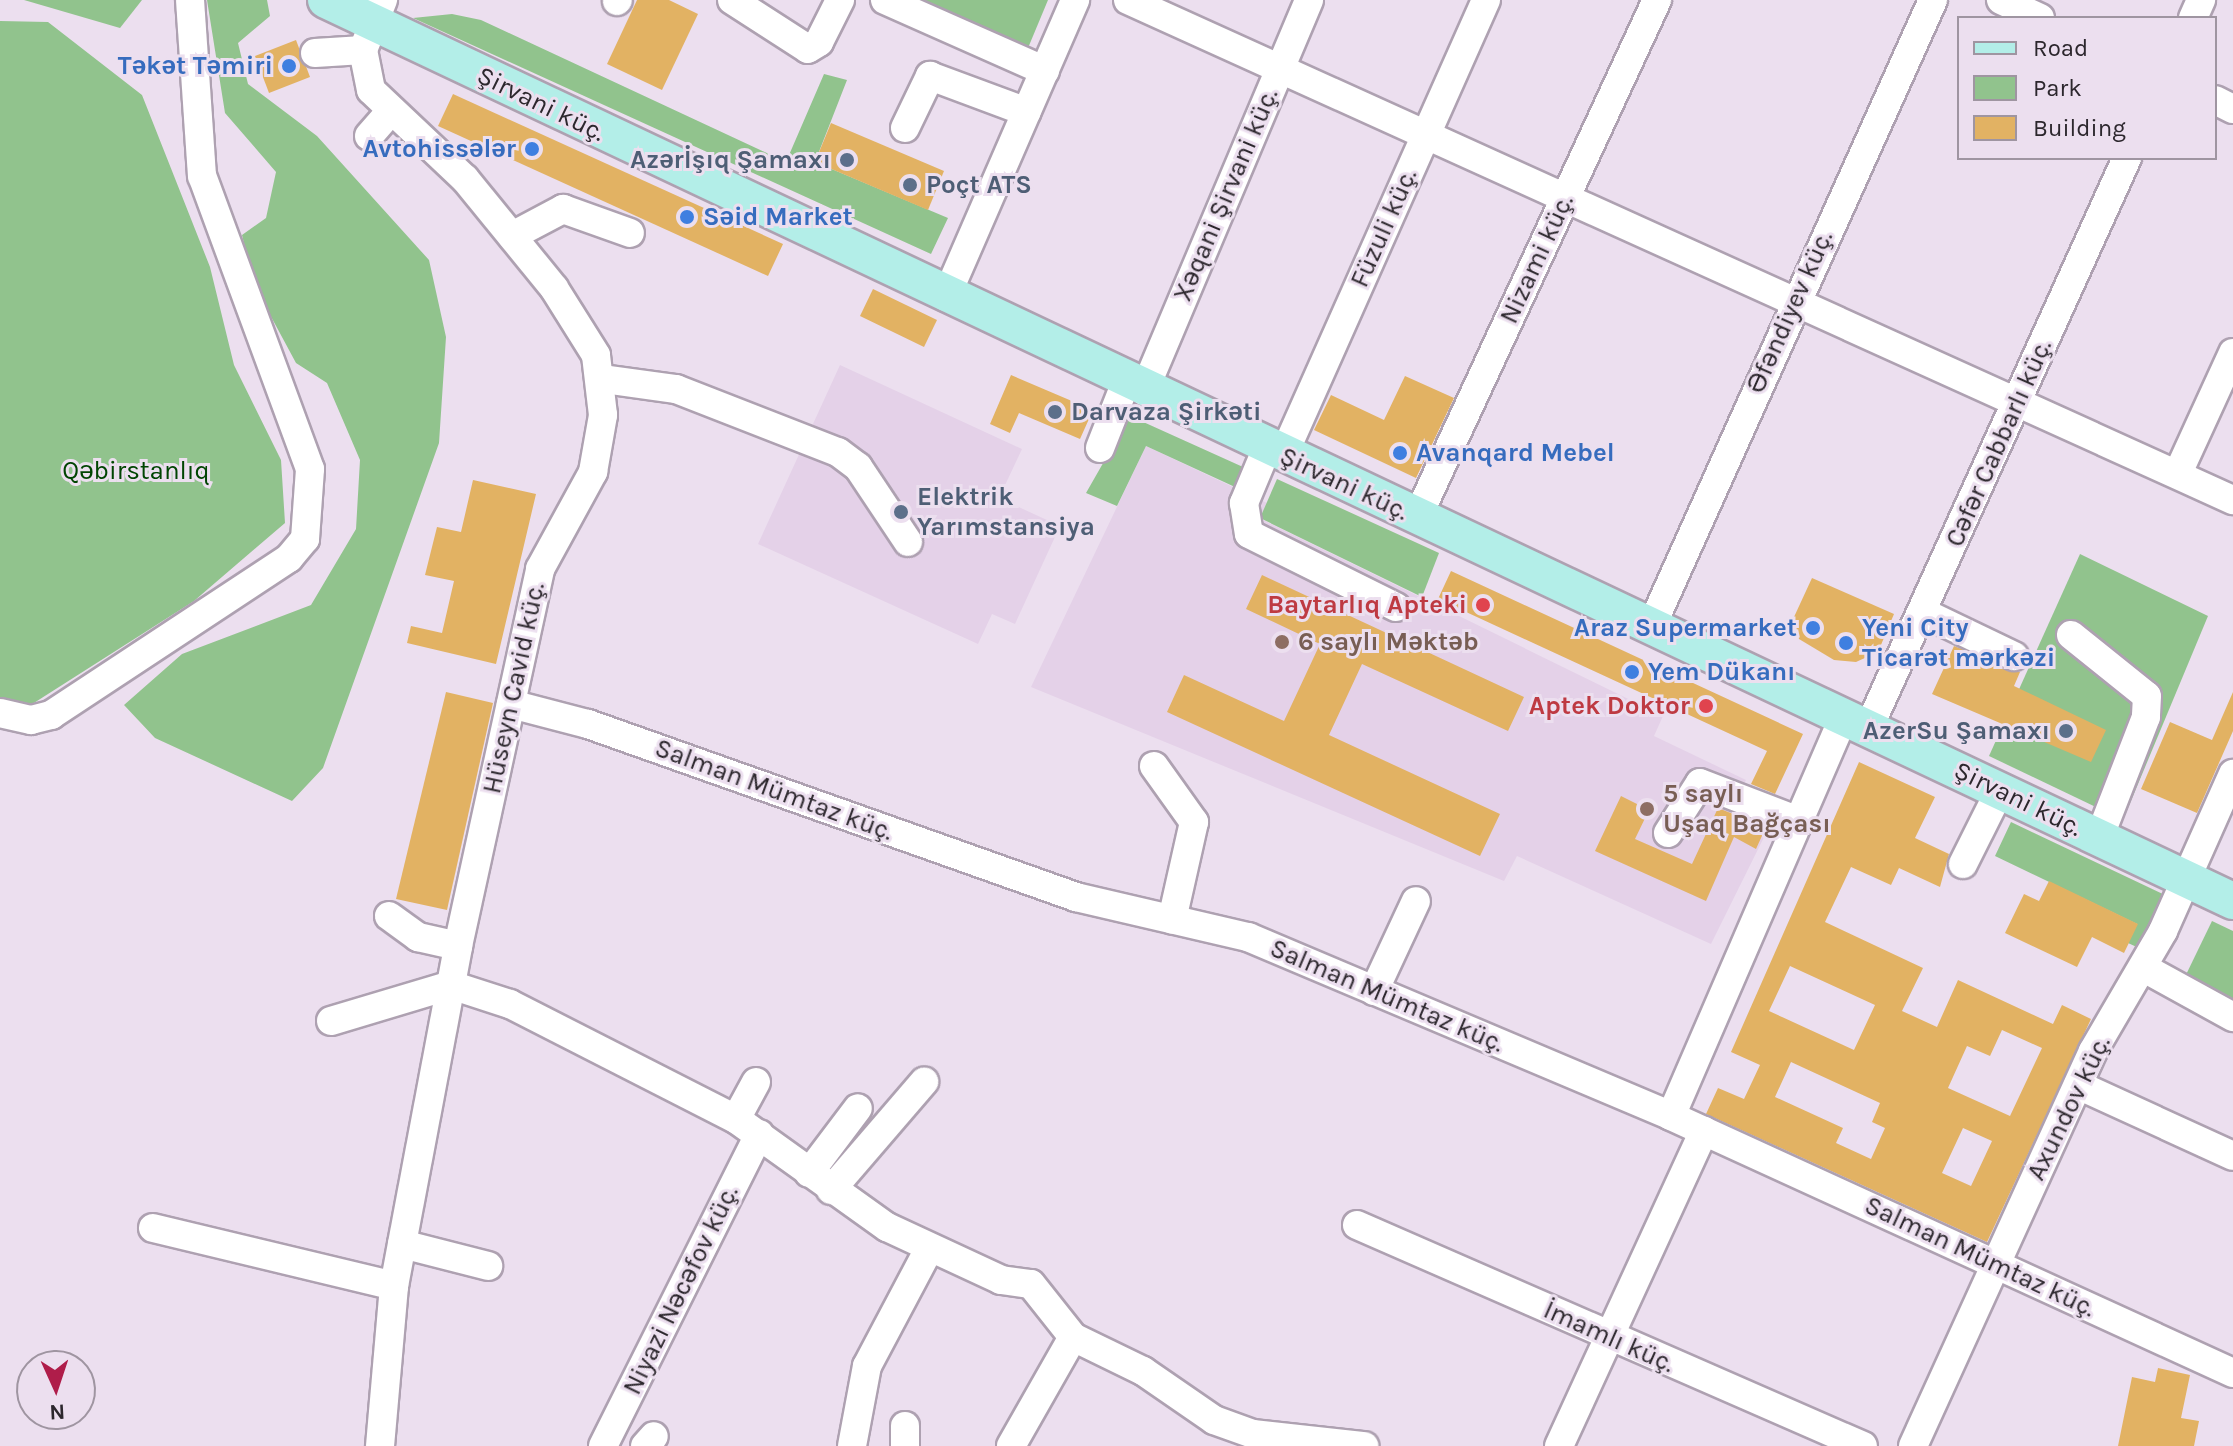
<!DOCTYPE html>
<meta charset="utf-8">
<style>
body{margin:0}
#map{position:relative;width:2233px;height:1446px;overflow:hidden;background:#ecdfef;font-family:Karla,sans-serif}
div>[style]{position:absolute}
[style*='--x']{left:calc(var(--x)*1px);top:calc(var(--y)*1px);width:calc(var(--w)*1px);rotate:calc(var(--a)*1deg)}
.built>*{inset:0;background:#e4d1e8}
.green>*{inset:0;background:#91c38d}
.building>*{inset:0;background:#e2b263}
.roads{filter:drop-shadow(2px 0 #aea1b1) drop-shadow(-2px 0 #aea1b1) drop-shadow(0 2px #aea1b1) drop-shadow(0 -2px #aea1b1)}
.minor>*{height:28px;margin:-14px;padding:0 14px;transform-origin:14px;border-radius:14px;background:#fff}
.major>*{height:36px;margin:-18px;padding:0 18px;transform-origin:18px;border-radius:18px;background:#b3eee8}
.dots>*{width:22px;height:22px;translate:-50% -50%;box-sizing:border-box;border:4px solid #ecdfef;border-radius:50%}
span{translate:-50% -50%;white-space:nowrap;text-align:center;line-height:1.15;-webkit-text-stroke:6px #ecdfef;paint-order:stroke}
.shop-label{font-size:26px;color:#366cbe;font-weight:700}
.right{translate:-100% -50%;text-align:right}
.left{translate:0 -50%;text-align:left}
.street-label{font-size:26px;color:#2c272d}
.service-label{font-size:26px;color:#4e5e75;font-weight:700}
.park-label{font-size:26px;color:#004502}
.health-label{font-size:26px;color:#be3a42;font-weight:700}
.education-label{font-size:26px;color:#785e54;font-weight:700}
.legend{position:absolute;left:1957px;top:16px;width:260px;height:144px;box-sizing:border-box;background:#ecdfef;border:2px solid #9f95a1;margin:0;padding:10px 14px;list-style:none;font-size:24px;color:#2c272d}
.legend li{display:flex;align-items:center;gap:16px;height:40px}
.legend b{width:40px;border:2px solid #9f95a1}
.north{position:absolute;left:16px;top:1350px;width:80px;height:80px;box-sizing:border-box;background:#ecdfef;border:2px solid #9f95a1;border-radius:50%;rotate:177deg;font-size:22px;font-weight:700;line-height:32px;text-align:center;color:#2c272d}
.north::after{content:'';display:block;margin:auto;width:28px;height:36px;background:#af1d4a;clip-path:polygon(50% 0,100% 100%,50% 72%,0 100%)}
</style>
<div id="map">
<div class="built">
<i style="clip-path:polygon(840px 365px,1022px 449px,999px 498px,1060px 526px,1015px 624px,992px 614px,978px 644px,758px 544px)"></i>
<i style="clip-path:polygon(1146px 446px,1267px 503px,1261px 519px,1663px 716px,1654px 736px,1746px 780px,1736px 800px,1774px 817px,1711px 944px,1517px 856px,1504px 881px,1031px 687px)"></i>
</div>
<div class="green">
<i style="clip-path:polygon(24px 0,142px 0,120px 28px)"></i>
<i style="clip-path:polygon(207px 0,267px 0,270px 16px,238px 43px,248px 84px,317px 136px,429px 260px,446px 337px,439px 443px,323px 768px,292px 801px,155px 738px,124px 705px,182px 654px,311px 605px,356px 529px,360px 460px,327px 383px,296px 363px,254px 285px,242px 235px,266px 218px,276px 172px,225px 113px)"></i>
<i style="clip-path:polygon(917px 0,1048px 0,1028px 48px)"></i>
<i style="clip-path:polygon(452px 14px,481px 20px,786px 162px,824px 74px,847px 80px,815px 162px,948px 218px,931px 254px,413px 18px)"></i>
<i style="clip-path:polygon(0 21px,48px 22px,142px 95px,210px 267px,234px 365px,281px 460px,285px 523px,194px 601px,26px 708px,0 701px)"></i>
<i style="clip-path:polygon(1130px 416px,1243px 467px,1235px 487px,1146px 446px,1117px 506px,1086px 493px)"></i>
<i style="clip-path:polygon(1277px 479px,1439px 553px,1422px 597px,1260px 518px)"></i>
<i style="clip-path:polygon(2080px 554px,2208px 616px,2123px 820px,1989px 756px)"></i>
<i style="clip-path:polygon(2011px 822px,2167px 896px,2141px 949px,2128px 943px,2137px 924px,1995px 856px)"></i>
<i style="clip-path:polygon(2212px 921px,2233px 931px,2233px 1006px,2182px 983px)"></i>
</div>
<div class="building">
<i style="clip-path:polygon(637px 0,669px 0,698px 14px,662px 90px,607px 64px)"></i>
<i style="clip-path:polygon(296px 40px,310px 77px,269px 93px,255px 56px)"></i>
<i style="clip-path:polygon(453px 94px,783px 244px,768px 276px,438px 126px)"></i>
<i style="clip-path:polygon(831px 123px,944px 171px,928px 210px,815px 162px)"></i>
<i style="clip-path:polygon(873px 289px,937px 320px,924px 347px,860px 316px)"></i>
<i style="clip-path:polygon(1011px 375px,1093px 410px,1080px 439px,1019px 413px,1010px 433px,990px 424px)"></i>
<i style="clip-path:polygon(1405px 376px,1454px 398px,1416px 478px,1314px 430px,1331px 395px,1384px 420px)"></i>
<i style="clip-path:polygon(473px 480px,536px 494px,496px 664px,407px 643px,411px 626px,442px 633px,454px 581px,425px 575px,437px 527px,461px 532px)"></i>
<i style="clip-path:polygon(1451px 571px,1803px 734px,1775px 794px,1751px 784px,1767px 751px,1438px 599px)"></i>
<i style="clip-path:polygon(1262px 575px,1524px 697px,1508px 731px,1362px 664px,1329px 735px,1500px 814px,1480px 856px,1167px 712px,1184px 675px,1284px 721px,1320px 644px,1246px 609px)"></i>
<i style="clip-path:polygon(1812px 578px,1894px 614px,1878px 652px,1856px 662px,1834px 660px,1799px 639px,1794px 617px)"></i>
<i style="clip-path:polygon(1954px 646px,2020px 672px,2014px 686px,2106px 730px,2091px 762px,1932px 694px)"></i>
<i style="clip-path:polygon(446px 692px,493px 703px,447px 910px,396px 899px)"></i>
<i style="clip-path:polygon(2233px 692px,2233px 731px,2197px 813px,2141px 789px,2170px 722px,2212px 740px)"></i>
<i style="clip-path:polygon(evenodd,1859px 762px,1935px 797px,1915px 838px,1949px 854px,1940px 887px,1899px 868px,1891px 885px,1851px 867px,1825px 922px,1923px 968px,1902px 1011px,1937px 1027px,1958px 980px,2053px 1024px,2062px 1005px,2091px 1019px,1987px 1242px,1706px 1114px,1718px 1088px,1744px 1099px,1760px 1065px,1731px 1052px,1859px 762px,1790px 966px,1875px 1005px,1854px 1050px,1769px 1011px,1790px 966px,1859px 762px,2002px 1030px,2042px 1048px,2010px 1116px,1948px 1088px,1967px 1046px,1990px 1056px,2002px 1030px,1859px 762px,1791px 1062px,1880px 1103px,1872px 1122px,1885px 1128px,1871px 1159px,1836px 1143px,1843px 1128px,1775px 1097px,1791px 1062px,1859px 762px,1963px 1128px,1992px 1141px,1971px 1186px,1942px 1173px,1963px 1128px)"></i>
<i style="clip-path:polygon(1621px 796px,1649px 810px,1635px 839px,1692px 864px,1718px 808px,1766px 827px,1756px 849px,1734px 837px,1706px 901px,1595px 851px)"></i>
<i style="clip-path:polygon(2049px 881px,2138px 924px,2124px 953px,2092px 937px,2077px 967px,2005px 933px,2024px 894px,2039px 901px)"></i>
<i style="clip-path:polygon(2158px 1368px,2190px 1375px,2181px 1418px,2199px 1421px,2194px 1446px,2118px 1446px,2132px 1377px,2155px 1382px)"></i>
</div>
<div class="roads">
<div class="minor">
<i style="--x:732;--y:0;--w:90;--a:32.8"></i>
<i style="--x:808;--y:49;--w:13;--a:-32"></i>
<i style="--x:819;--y:42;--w:47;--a:-63.4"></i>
<i style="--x:885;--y:0;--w:175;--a:23.9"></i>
<i style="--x:1128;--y:0;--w:1213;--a:24.35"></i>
<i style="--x:2001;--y:0;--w:43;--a:24.8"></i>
<i style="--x:617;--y:1;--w:1;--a:-45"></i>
<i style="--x:2193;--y:18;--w:20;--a:-66"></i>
<i style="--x:315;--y:53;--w:48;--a:-3.6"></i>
<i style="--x:2215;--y:100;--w:20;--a:27"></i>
<i style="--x:905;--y:128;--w:58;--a:-64.3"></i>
<i style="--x:930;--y:76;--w:103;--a:20.4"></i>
<i style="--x:369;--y:136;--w:32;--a:-49"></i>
<i style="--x:512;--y:236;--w:58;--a:-27.9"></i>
<i style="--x:563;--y:209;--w:71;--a:19.7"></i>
<i style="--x:946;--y:297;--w:324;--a:-66.5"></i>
<i style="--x:603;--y:379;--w:74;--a:7.8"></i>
<i style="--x:676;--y:389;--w:174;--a:21.3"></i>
<i style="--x:838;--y:452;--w:25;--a:37"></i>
<i style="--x:858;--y:467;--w:90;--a:56.3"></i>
<i style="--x:1144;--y:391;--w:424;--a:-67.1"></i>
<i style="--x:1100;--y:448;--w:71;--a:-68.5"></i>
<i style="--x:1267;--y:448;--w:60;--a:112.7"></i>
<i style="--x:1244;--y:503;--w:31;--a:81"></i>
<i style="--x:1249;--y:534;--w:164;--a:26.4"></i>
<i style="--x:1283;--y:456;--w:499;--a:-66"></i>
<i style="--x:2178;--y:473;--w:132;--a:-65.4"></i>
<i style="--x:1417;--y:518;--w:571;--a:-65.14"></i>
<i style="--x:1922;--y:612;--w:102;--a:25.6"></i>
<i style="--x:1652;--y:625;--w:685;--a:-65.79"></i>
<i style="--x:2071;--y:635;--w:97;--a:38.8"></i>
<i style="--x:2147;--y:696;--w:21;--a:93"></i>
<i style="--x:2146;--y:717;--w:130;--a:111.2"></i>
<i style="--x:511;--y:704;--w:80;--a:14.6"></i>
<i style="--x:588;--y:724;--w:518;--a:19.52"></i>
<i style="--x:1076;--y:897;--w:177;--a:13.1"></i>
<i style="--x:1248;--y:937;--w:459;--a:22.9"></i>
<i style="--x:1671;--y:1116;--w:618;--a:24.57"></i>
<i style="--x:0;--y:713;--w:32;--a:13"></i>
<i style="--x:31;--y:720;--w:21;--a:-14"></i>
<i style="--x:51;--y:715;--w:285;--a:-33.4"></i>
<i style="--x:289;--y:558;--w:25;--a:-50"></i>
<i style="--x:305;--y:539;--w:70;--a:-85.9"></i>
<i style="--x:310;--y:469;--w:312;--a:-110.2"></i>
<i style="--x:202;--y:176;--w:176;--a:-93.9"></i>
<i style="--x:1869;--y:727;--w:625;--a:-65.61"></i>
<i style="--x:1154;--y:766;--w:69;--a:54.5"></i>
<i style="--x:1194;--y:822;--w:100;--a:102.7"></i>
<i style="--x:1668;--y:833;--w:59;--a:-57.4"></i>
<i style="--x:1700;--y:783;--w:106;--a:21"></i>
<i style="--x:1963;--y:864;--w:83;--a:-63.4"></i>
<i style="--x:389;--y:916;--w:36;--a:36"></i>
<i style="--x:418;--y:937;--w:41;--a:12.7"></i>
<i style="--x:2144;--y:968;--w:102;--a:28.8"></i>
<i style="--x:1374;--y:991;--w:99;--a:-65"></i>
<i style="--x:331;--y:1021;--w:125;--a:-16.7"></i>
<i style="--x:451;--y:985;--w:62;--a:17.9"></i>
<i style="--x:510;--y:1004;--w:254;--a:27"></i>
<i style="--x:736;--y:1119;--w:186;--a:35.6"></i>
<i style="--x:887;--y:1227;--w:126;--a:24.9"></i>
<i style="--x:1001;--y:1280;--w:30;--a:8"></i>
<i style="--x:1031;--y:1284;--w:68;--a:51.6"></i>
<i style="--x:1073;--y:1337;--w:78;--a:25.9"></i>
<i style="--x:1143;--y:1371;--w:86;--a:34.6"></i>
<i style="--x:1214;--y:1420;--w:41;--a:19.7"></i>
<i style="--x:1253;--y:1434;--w:112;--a:6.2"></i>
<i style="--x:2078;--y:1085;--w:170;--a:24.6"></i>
<i style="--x:1671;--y:1116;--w:436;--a:-66.6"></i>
<i style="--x:736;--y:1119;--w:42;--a:-61.6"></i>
<i style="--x:809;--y:1173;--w:81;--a:-53"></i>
<i style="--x:831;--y:1190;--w:143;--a:-49.3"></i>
<i style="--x:1357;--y:1225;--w:552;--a:23.59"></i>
<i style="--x:153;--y:1228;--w:248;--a:13.5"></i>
<i style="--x:402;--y:1244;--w:89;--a:14.3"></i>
<i style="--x:380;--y:1446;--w:161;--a:-85"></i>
<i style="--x:394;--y:1286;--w:346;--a:-79.3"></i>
<i style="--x:458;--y:946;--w:386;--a:-77.7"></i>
<i style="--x:540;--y:569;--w:111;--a:-61.3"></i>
<i style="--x:593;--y:472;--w:58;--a:-80"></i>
<i style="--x:603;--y:415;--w:60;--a:-96.7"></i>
<i style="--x:596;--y:355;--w:79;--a:-122.1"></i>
<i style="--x:554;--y:288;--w:141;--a:-129.2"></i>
<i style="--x:465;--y:179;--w:129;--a:-136.6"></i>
<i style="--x:371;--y:90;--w:41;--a:-101.3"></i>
<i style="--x:363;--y:50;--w:54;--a:-68.2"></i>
<i style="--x:603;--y:1446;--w:349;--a:-63.4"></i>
<i style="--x:645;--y:1446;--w:13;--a:-48"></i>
<i style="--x:852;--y:1446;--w:81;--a:-79.4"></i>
<i style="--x:867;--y:1366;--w:132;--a:-62.1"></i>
<i style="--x:905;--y:1446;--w:20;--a:-90"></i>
<i style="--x:1011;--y:1446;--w:125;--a:-60.4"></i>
<i style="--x:1559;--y:1446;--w:347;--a:-65.3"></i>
<i style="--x:1913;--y:1446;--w:434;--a:-65.5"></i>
<i style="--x:2093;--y:1051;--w:139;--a:-59.7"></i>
<i style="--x:2163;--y:931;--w:172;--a:-66"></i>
</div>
<div class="major">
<i style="--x:326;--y:0;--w:2109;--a:25.29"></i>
</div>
</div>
<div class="dots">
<i style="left:289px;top:66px;background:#3f7fe0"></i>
<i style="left:532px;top:149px;background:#3f7fe0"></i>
<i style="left:847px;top:160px;background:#5c6f8a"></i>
<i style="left:910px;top:185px;background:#5c6f8a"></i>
<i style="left:687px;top:217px;background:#3f7fe0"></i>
<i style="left:1055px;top:412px;background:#5c6f8a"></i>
<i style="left:1400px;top:453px;background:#3f7fe0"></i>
<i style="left:901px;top:512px;background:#5c6f8a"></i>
<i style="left:1483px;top:605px;background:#e0444e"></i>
<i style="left:1813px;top:628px;background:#3f7fe0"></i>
<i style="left:1282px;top:642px;background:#8d6e63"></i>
<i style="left:1846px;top:643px;background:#3f7fe0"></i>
<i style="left:1632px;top:672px;background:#3f7fe0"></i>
<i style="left:1706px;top:706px;background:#e0444e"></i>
<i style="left:2066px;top:731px;background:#5c6f8a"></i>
<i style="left:1647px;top:809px;background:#8d6e63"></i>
</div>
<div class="shop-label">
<span class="right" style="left:273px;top:66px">Təkət Təmiri</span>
<span class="right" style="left:516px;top:149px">Avtohissələr</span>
<span class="left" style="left:703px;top:217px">Səid Market</span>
<span class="left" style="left:1416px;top:453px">Avanqard Mebel</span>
<span class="right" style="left:1797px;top:628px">Araz Supermarket</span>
<span class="left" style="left:1862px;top:643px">Yeni City<br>Ticarət mərkəzi</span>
<span class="left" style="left:1648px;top:672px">Yem Dükanı</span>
</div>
<div class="street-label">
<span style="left:541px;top:104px;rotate:26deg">Şirvani küç.</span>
<span style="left:1226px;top:195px;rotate:-67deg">Xəqani Şirvani küç.</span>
<span style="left:1384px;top:228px;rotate:-66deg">Füzuli küç.</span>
<span style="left:1537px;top:259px;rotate:-65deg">Nizami küç.</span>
<span style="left:1790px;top:312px;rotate:-66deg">Əfəndiyev küç.</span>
<span style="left:1999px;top:443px;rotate:-66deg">Cəfər Cabbarlı küç.</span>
<span style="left:1344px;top:484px;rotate:25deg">Şirvani küç.</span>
<span style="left:514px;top:688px;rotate:-78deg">Hüseyn Cavid küç.</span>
<span style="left:774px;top:790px;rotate:20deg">Salman Mümtaz küç.</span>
<span style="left:2018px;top:799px;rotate:26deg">Şirvani küç.</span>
<span style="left:1387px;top:996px;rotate:23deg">Salman Mümtaz küç.</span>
<span style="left:2069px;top:1108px;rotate:-64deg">Axundov küç.</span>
<span style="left:1980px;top:1257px;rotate:25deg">Salman Mümtaz küç.</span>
<span style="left:681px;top:1290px;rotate:-64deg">Niyazi Nəcəfov küç.</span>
<span style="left:1609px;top:1337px;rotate:24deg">İmamlı küç.</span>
</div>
<div class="service-label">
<span class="right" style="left:831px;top:160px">Azərİşıq Şamaxı</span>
<span class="left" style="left:926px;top:185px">Poçt ATS</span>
<span class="left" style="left:1071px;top:412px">Darvaza Şirkəti</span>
<span class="left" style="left:917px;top:512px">Elektrik<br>Yarımstansiya</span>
<span class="right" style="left:2050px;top:731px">AzerSu Şamaxı</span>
</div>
<div class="park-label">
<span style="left:136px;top:471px">Qəbirstanlıq</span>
</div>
<div class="health-label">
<span class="right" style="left:1467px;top:605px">Baytarlıq Apteki</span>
<span class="right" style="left:1690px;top:706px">Aptek Doktor</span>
</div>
<div class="education-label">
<span class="left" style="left:1298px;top:642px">6 saylı Məktəb</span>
<span class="left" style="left:1663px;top:809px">5 saylı<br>Uşaq Bağçası</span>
</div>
<ul class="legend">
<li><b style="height:10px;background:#b3eee8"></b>Road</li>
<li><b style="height:22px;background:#91c38d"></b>Park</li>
<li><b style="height:22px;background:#e2b263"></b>Building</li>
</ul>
<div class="north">N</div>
</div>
